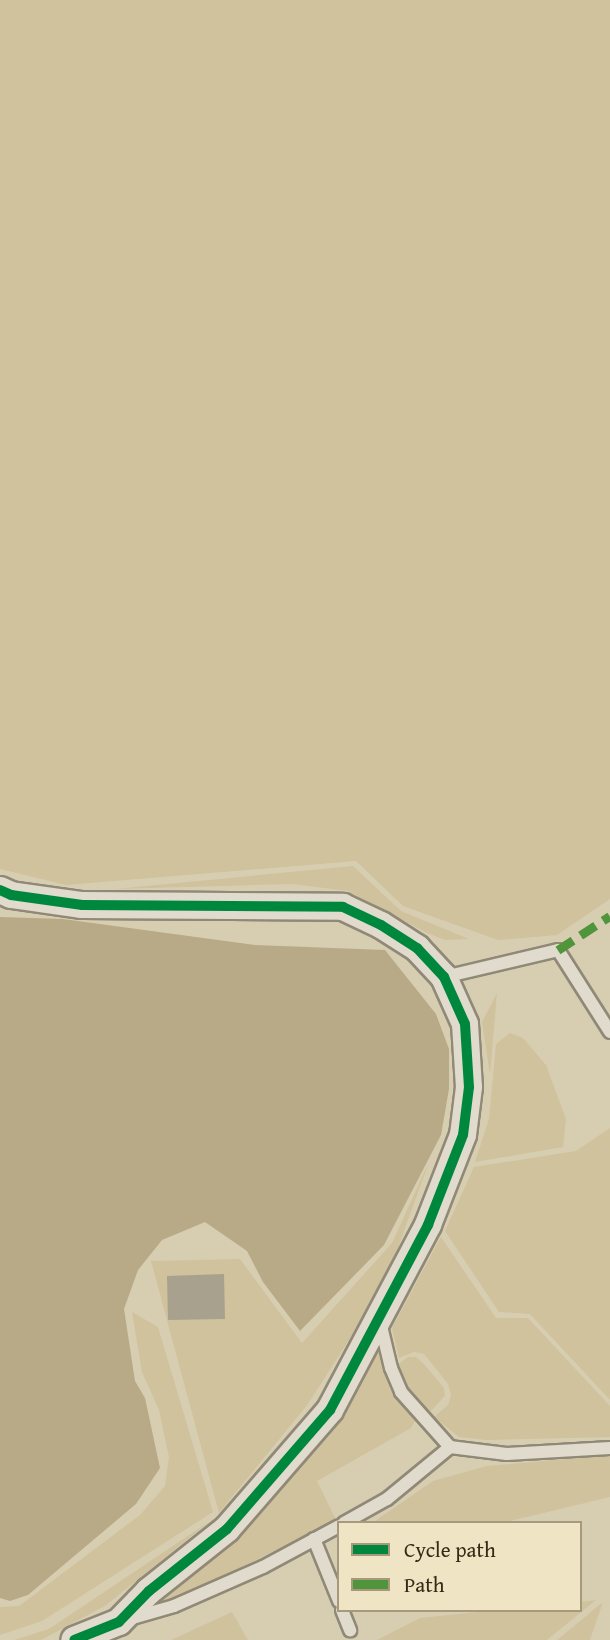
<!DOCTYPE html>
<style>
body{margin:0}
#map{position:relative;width:610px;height:1640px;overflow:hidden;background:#d7ceb2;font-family:"Gentium Book Plus",serif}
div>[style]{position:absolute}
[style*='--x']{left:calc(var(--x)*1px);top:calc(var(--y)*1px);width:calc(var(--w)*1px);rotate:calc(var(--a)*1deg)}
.green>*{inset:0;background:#cfc29d}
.water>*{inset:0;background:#b8aa86}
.building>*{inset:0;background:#a8a18e}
.roads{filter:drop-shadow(2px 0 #908977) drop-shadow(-2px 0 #908977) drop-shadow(0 2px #908977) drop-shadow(0 -2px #908977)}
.service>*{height:12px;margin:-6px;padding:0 6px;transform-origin:6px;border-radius:6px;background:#e0dbcc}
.minor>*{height:26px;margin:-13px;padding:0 13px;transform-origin:13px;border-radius:13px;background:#e0dbcc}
.quiet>*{height:9px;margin-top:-4.5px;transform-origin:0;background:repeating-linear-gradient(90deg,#50953b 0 18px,transparent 0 27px)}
.cycleway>*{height:10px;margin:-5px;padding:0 5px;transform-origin:5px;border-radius:5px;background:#00873e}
span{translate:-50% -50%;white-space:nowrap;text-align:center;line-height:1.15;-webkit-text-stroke:7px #efe4c3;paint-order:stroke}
.legend{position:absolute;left:337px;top:1521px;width:245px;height:91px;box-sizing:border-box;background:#efe4c3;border:2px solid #a6997e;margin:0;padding:9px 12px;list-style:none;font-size:21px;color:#382916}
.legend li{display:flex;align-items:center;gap:14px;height:35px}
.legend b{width:35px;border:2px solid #a6997e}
</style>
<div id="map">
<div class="green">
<i style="clip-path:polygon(0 0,610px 0,610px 899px,557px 935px,498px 940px,403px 906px,356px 861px,66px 885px,0 869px)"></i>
<i style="clip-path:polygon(353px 866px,401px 911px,469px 939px,445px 940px,427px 933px,348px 891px,292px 884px,116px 889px)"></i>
<i style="clip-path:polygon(497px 993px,490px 1074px,482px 1022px)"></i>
<i style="clip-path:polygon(510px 1033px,523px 1038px,546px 1065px,566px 1119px,563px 1147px,475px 1162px,489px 1119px,496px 1044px)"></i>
<i style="clip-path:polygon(610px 1128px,610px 1400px,530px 1314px,499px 1312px,445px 1231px,474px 1167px,576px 1151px)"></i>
<i style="clip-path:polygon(429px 1162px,395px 1256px,354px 1332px,308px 1404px,219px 1513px,151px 1261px,240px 1259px,302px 1343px,392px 1243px)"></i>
<i style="clip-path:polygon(441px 1237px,496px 1318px,528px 1318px,610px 1406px,610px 1437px,486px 1440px,459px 1437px,434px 1417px,448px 1405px,451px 1395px,448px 1384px,424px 1354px,414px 1352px,399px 1358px,392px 1328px)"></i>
<i style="clip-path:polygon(132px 1312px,158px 1327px,213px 1512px,42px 1621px,0 1635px,0 1607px,19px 1606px,140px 1515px,165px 1486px,169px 1457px,159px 1410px,142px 1372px)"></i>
<i style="clip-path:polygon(376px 1347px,390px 1390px,415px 1421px,411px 1428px,317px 1481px,336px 1520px,184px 1596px,156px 1606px,230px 1545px,318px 1440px)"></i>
<i style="clip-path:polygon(408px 1357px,416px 1357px,424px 1364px,444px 1388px,445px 1396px,429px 1413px,404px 1383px,397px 1365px)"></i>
<i style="clip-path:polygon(599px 1456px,610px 1457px,610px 1497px,502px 1523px,372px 1523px,433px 1481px,487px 1466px)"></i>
<i style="clip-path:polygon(210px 1521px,105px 1606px,41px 1640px,14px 1640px,49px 1629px)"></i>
<i style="clip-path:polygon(596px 1600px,547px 1640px,377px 1640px,420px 1618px,497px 1610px,580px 1610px,580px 1602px)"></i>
<i style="clip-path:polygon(603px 1602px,590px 1640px,557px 1640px)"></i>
<i style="clip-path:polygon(232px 1612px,248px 1640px,171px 1640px)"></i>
</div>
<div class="water">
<i style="clip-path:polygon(0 917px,63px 919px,255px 945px,385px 950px,436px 1014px,449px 1049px,449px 1089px,441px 1135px,384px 1245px,300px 1331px,263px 1282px,247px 1251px,205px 1222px,162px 1240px,138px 1270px,124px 1309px,135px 1381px,145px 1398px,160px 1468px,136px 1504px,28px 1595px,10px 1601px,0 1598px)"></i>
</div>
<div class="building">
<i style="clip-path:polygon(224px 1274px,225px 1319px,168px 1320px,167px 1276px)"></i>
</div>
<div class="roads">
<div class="service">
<i style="--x:444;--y:977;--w:117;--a:-13.3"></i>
<i style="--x:558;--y:950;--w:97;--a:57.6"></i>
<i style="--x:380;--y:1322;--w:47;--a:76.6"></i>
<i style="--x:391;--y:1368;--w:26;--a:67"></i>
<i style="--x:401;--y:1392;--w:74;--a:48.3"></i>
<i style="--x:344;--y:1523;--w:49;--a:-29.2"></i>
<i style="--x:387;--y:1499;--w:82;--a:-39.5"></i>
<i style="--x:450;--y:1447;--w:57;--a:7"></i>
<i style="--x:507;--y:1454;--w:103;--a:-3.3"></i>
<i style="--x:314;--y:1539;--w:67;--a:68"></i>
<i style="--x:342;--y:1610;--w:22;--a:68"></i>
<i style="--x:129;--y:1619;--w:47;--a:-16.1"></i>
<i style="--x:174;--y:1606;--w:97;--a:-23.7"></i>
<i style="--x:263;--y:1567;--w:86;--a:-28.3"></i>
</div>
<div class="minor">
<i style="--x:0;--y:890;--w:12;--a:24"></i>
<i style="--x:11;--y:895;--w:72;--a:8"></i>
<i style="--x:82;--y:905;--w:261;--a:0.4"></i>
<i style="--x:343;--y:907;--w:42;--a:25.3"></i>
<i style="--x:381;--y:925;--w:43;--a:32.6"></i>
<i style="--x:417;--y:948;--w:40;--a:47"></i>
<i style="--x:444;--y:977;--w:51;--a:65.9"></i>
<i style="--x:465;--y:1024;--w:63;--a:86.4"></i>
<i style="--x:469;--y:1087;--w:48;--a:97.1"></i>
<i style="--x:463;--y:1135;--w:97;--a:111.3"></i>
<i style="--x:428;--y:1225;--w:209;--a:117.9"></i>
<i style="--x:330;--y:1410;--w:157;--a:130.9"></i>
<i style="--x:227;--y:1529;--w:100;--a:141.5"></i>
<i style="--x:149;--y:1591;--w:43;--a:134.1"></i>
<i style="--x:119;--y:1622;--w:48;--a:158.2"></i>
</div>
</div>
<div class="quiet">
<i style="--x:558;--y:950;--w:62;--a:-33.2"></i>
</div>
<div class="cycleway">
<i style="--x:0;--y:890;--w:12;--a:24"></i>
<i style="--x:11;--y:895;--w:72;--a:8"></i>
<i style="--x:82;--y:905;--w:261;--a:0.4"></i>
<i style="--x:343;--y:907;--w:42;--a:25.3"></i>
<i style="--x:381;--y:925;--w:43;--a:32.6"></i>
<i style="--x:417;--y:948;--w:40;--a:47"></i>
<i style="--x:444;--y:977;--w:51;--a:65.9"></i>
<i style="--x:465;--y:1024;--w:63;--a:86.4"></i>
<i style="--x:469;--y:1087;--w:48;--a:97.1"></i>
<i style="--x:463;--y:1135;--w:97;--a:111.3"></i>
<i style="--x:428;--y:1225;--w:209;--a:117.9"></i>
<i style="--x:330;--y:1410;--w:157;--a:130.9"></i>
<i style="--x:227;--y:1529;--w:100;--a:141.5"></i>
<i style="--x:149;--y:1591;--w:43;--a:134.1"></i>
<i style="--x:119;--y:1622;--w:48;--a:158.2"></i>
</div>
<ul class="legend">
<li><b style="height:9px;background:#00873e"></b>Cycle path</li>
<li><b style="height:9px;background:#50953b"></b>Path</li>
</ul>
</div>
